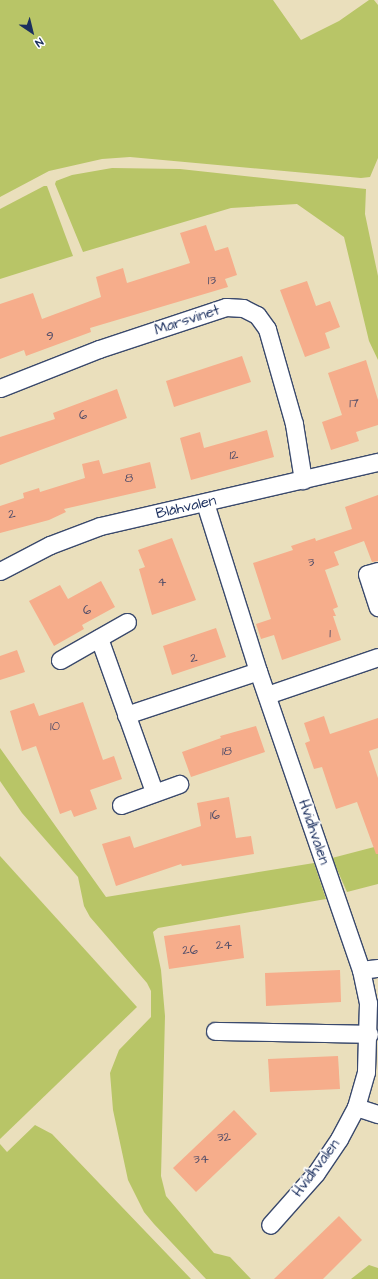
<!DOCTYPE html>
<meta charset="utf-8">
<style>
body{margin:0}
#map{position:relative;width:378px;height:1279px;overflow:hidden;background:#eadfbc;font-family:"Architects Daughter",sans-serif}
div>[style]{position:absolute}
[style*='--x']{left:calc(var(--x)*1px);top:calc(var(--y)*1px);width:calc(var(--w)*1px);rotate:calc(var(--a)*1deg)}
.green>*{inset:0;background:#b8c567}
.building>*{inset:0;background:#f6ad8b}
.roads{filter:drop-shadow(1px 0 #3a496c) drop-shadow(-1px 0 #3a496c) drop-shadow(0 1px #3a496c) drop-shadow(0 -1px #3a496c)}
.minor>*{height:17px;margin:-8.5px;padding:0 8.5px;transform-origin:8.5px;border-radius:8.5px;background:#fff}
span{translate:-50% -50%;white-space:nowrap;text-align:center;line-height:1.15;-webkit-text-stroke:3.5px #fff;paint-order:stroke}
.number-label{font-size:13px;color:#524e69}
.number-label span{-webkit-text-stroke-width:0}
.street-label{font-size:15px;color:#1b2f5e}
.north{position:absolute;left:12px;top:12px;width:40px;height:40px;-webkit-text-stroke:3px #fff;paint-order:stroke;rotate:145deg;font-size:11px;font-weight:700;line-height:16px;text-align:center;color:#1b2f5e}
.north::after{content:'';display:block;margin:auto;width:14px;height:18px;background:#1b2f5e;clip-path:polygon(50% 0,100% 100%,50% 72%,0 100%)}
</style>
<div id="map">
<div class="green">
<i style="clip-path:polygon(0 0,273px 0,301px 40px,339px 21px,369px 0,374px 0,378px 5px,378px 158px,370px 177px,361px 178px,130px 157px,102px 159px,49px 171px,0 197px)"></i>
<i style="clip-path:polygon(112px 168px,180px 169px,366px 189px,365px 214px,378px 276px,378px 360px,369px 341px,344px 237px,297px 204px,231px 208px,83px 252px,55px 184px,56px 181px,72px 175px)"></i>
<i style="clip-path:polygon(44px 186px,47px 186px,73px 256px,0 279px,0 209px)"></i>
<i style="clip-path:polygon(0 748px,106px 897px,314px 863px,326px 899px,158px 928px,153px 932px,161px 970px,165px 1016px,161px 1176px,166px 1196px,214px 1253px,230px 1257px,251px 1279px,206px 1279px,154px 1224px,144px 1212px,128px 1180px,113px 1110px,110px 1073px,119px 1050px,151px 1017px,151px 991px,147px 983px,90px 917px,84px 906px,78px 877px,22px 813px,0 781px)"></i>
<i style="clip-path:polygon(378px 846px,378px 884px,347px 892px,332px 858px)"></i>
<i style="clip-path:polygon(0 856px,137px 1007px,0 1139px)"></i>
<i style="clip-path:polygon(35px 1125px,52px 1134px,191px 1279px,0 1279px,0 1144px,7px 1152px)"></i>
<i style="clip-path:polygon(369px 1265px,378px 1268px,378px 1279px,351px 1279px)"></i>
</div>
<div class="building">
<i style="clip-path:polygon(206px 225px,215px 251px,228px 247px,237px 275px,225px 279px,228px 287px,90px 328px,91px 332px,26px 356px,24px 350px,0 359px,0 304px,33px 293px,42px 319px,101px 297px,96px 277px,123px 268px,127px 283px,190px 263px,180px 233px)"></i>
<i style="clip-path:polygon(307px 281px,316px 306px,330px 301px,340px 327px,325px 333px,330px 348px,305px 357px,280px 290px)"></i>
<i style="clip-path:polygon(242px 356px,251px 382px,174px 407px,166px 381px)"></i>
<i style="clip-path:polygon(366px 360px,378px 400px,378px 425px,356px 432px,359px 441px,331px 450px,322px 422px,342px 415px,328px 373px)"></i>
<i style="clip-path:polygon(117px 389px,127px 418px,0 465px,0 437px,55px 419px,53px 413px)"></i>
<i style="clip-path:polygon(267px 430px,274px 457px,191px 480px,180px 438px,200px 432px,204px 448px)"></i>
<i style="clip-path:polygon(99px 460px,103px 474px,150px 462px,156px 488px,64px 509px,66px 512px,49px 520px,0 533px,0 506px,24px 498px,23px 493px,39px 488px,40px 492px,85px 478px,82px 464px)"></i>
<i style="clip-path:polygon(378px 495px,378px 561px,372px 562px,364px 541px,334px 552px,339px 565px,325px 570px,338px 607px,333px 609px,336px 616px,333px 616px,341px 640px,282px 660px,274px 635px,261px 639px,256px 624px,271px 619px,253px 563px,293px 550px,291px 546px,315px 538px,316px 541px,352px 529px,345px 507px)"></i>
<i style="clip-path:polygon(172px 538px,196px 600px,152px 615px,139px 569px,145px 567px,138px 550px)"></i>
<i style="clip-path:polygon(101px 581px,115px 607px,82px 625px,84px 629px,54px 646px,29px 601px,60px 585px,68px 599px)"></i>
<i style="clip-path:polygon(216px 628px,226px 657px,172px 675px,163px 646px)"></i>
<i style="clip-path:polygon(17px 650px,25px 672px,0 680px,0 656px)"></i>
<i style="clip-path:polygon(83px 702px,103px 760px,114px 756px,122px 779px,90px 790px,97px 809px,74px 817px,71px 810px,60px 814px,36px 746px,22px 751px,10px 711px,34px 703px,39px 716px)"></i>
<i style="clip-path:polygon(324px 716px,330px 734px,378px 718px,378px 748px,369px 751px,378px 778px,378px 854px,376px 854px,357px 802px,336px 809px,322px 767px,314px 769px,305px 743px,310px 741px,304px 723px)"></i>
<i style="clip-path:polygon(256px 726px,265px 752px,191px 777px,182px 752px,221px 738px,220px 736px)"></i>
<i style="clip-path:polygon(229px 797px,236px 838px,251px 836px,254px 854px,182px 866px,181px 864px,116px 886px,102px 844px,130px 836px,134px 848px,201px 826px,197px 803px)"></i>
<i style="clip-path:polygon(240px 925px,244px 958px,169px 969px,164px 936px)"></i>
<i style="clip-path:polygon(340px 970px,341px 1002px,266px 1006px,265px 973px)"></i>
<i style="clip-path:polygon(338px 1056px,340px 1089px,270px 1092px,268px 1059px)"></i>
<i style="clip-path:polygon(234px 1110px,257px 1134px,196px 1192px,173px 1168px)"></i>
<i style="clip-path:polygon(339px 1216px,362px 1240px,323px 1279px,274px 1279px)"></i>
</div>
<div class="roads">
<div class="minor">
<i style="--x:0;--y:388;--w:106;--a:-21.5"></i>
<i style="--x:99;--y:349;--w:134;--a:-18.3"></i>
<i style="--x:226;--y:307;--w:17;--a:3"></i>
<i style="--x:243;--y:308;--w:16;--a:27"></i>
<i style="--x:257;--y:315;--w:17;--a:54"></i>
<i style="--x:267;--y:329;--w:99;--a:74.1"></i>
<i style="--x:294;--y:424;--w:57;--a:80.9"></i>
<i style="--x:205;--y:503;--w:176;--a:72.5"></i>
<i style="--x:258;--y:671;--w:316;--a:71"></i>
<i style="--x:361;--y:970;--w:34;--a:78"></i>
<i style="--x:368;--y:1003;--w:69;--a:91.7"></i>
<i style="--x:366;--y:1072;--w:36;--a:106"></i>
<i style="--x:356;--y:1107;--w:36;--a:118"></i>
<i style="--x:339;--y:1139;--w:41;--a:124.1"></i>
<i style="--x:316;--y:1173;--w:69;--a:131.5"></i>
<i style="--x:0;--y:571;--w:56;--a:-27.5"></i>
<i style="--x:50;--y:545;--w:53;--a:-20.8"></i>
<i style="--x:100;--y:526;--w:285;--a:-13"></i>
<i style="--x:378;--y:571;--w:11;--a:165"></i>
<i style="--x:367;--y:574;--w:35;--a:72"></i>
<i style="--x:99;--y:638;--w:164;--a:70.3"></i>
<i style="--x:60;--y:660;--w:77;--a:-29.6"></i>
<i style="--x:267;--y:695;--w:117;--a:-18.9"></i>
<i style="--x:126;--y:715;--w:139;--a:-18.4"></i>
<i style="--x:121;--y:805;--w:62;--a:-19.9"></i>
<i style="--x:361;--y:970;--w:17;--a:-7"></i>
<i style="--x:215;--y:1031;--w:154;--a:1.1"></i>
<i style="--x:356;--y:1107;--w:23;--a:18"></i>
</div>
</div>
<div class="number-label">
<span style="left:212px;top:280px">13</span>
<span style="left:50px;top:336px">9</span>
<span style="left:354px;top:403px">17</span>
<span style="left:83px;top:415px">6</span>
<span style="left:234px;top:455px">12</span>
<span style="left:129px;top:478px">8</span>
<span style="left:12px;top:514px">2</span>
<span style="left:311px;top:562px">3</span>
<span style="left:162px;top:582px">4</span>
<span style="left:87px;top:610px">6</span>
<span style="left:330px;top:633px">1</span>
<span style="left:194px;top:658px">2</span>
<span style="left:55px;top:726px">10</span>
<span style="left:227px;top:751px">18</span>
<span style="left:215px;top:815px">16</span>
<span style="left:224px;top:945px">24</span>
<span style="left:190px;top:950px">26</span>
<span style="left:224px;top:1137px">32</span>
<span style="left:201px;top:1159px">34</span>
</div>
<div class="street-label">
<span style="left:187px;top:320px;rotate:-18deg">Marsvinet</span>
<span style="left:186px;top:507px;rotate:-13deg">Blåhvalen</span>
<span style="left:314px;top:832px;rotate:71deg">Hvidhvalen</span>
<span style="left:316px;top:1168px;rotate:-53deg">Hvidhvalen</span>
</div>
<div class="north">N</div>
</div>
